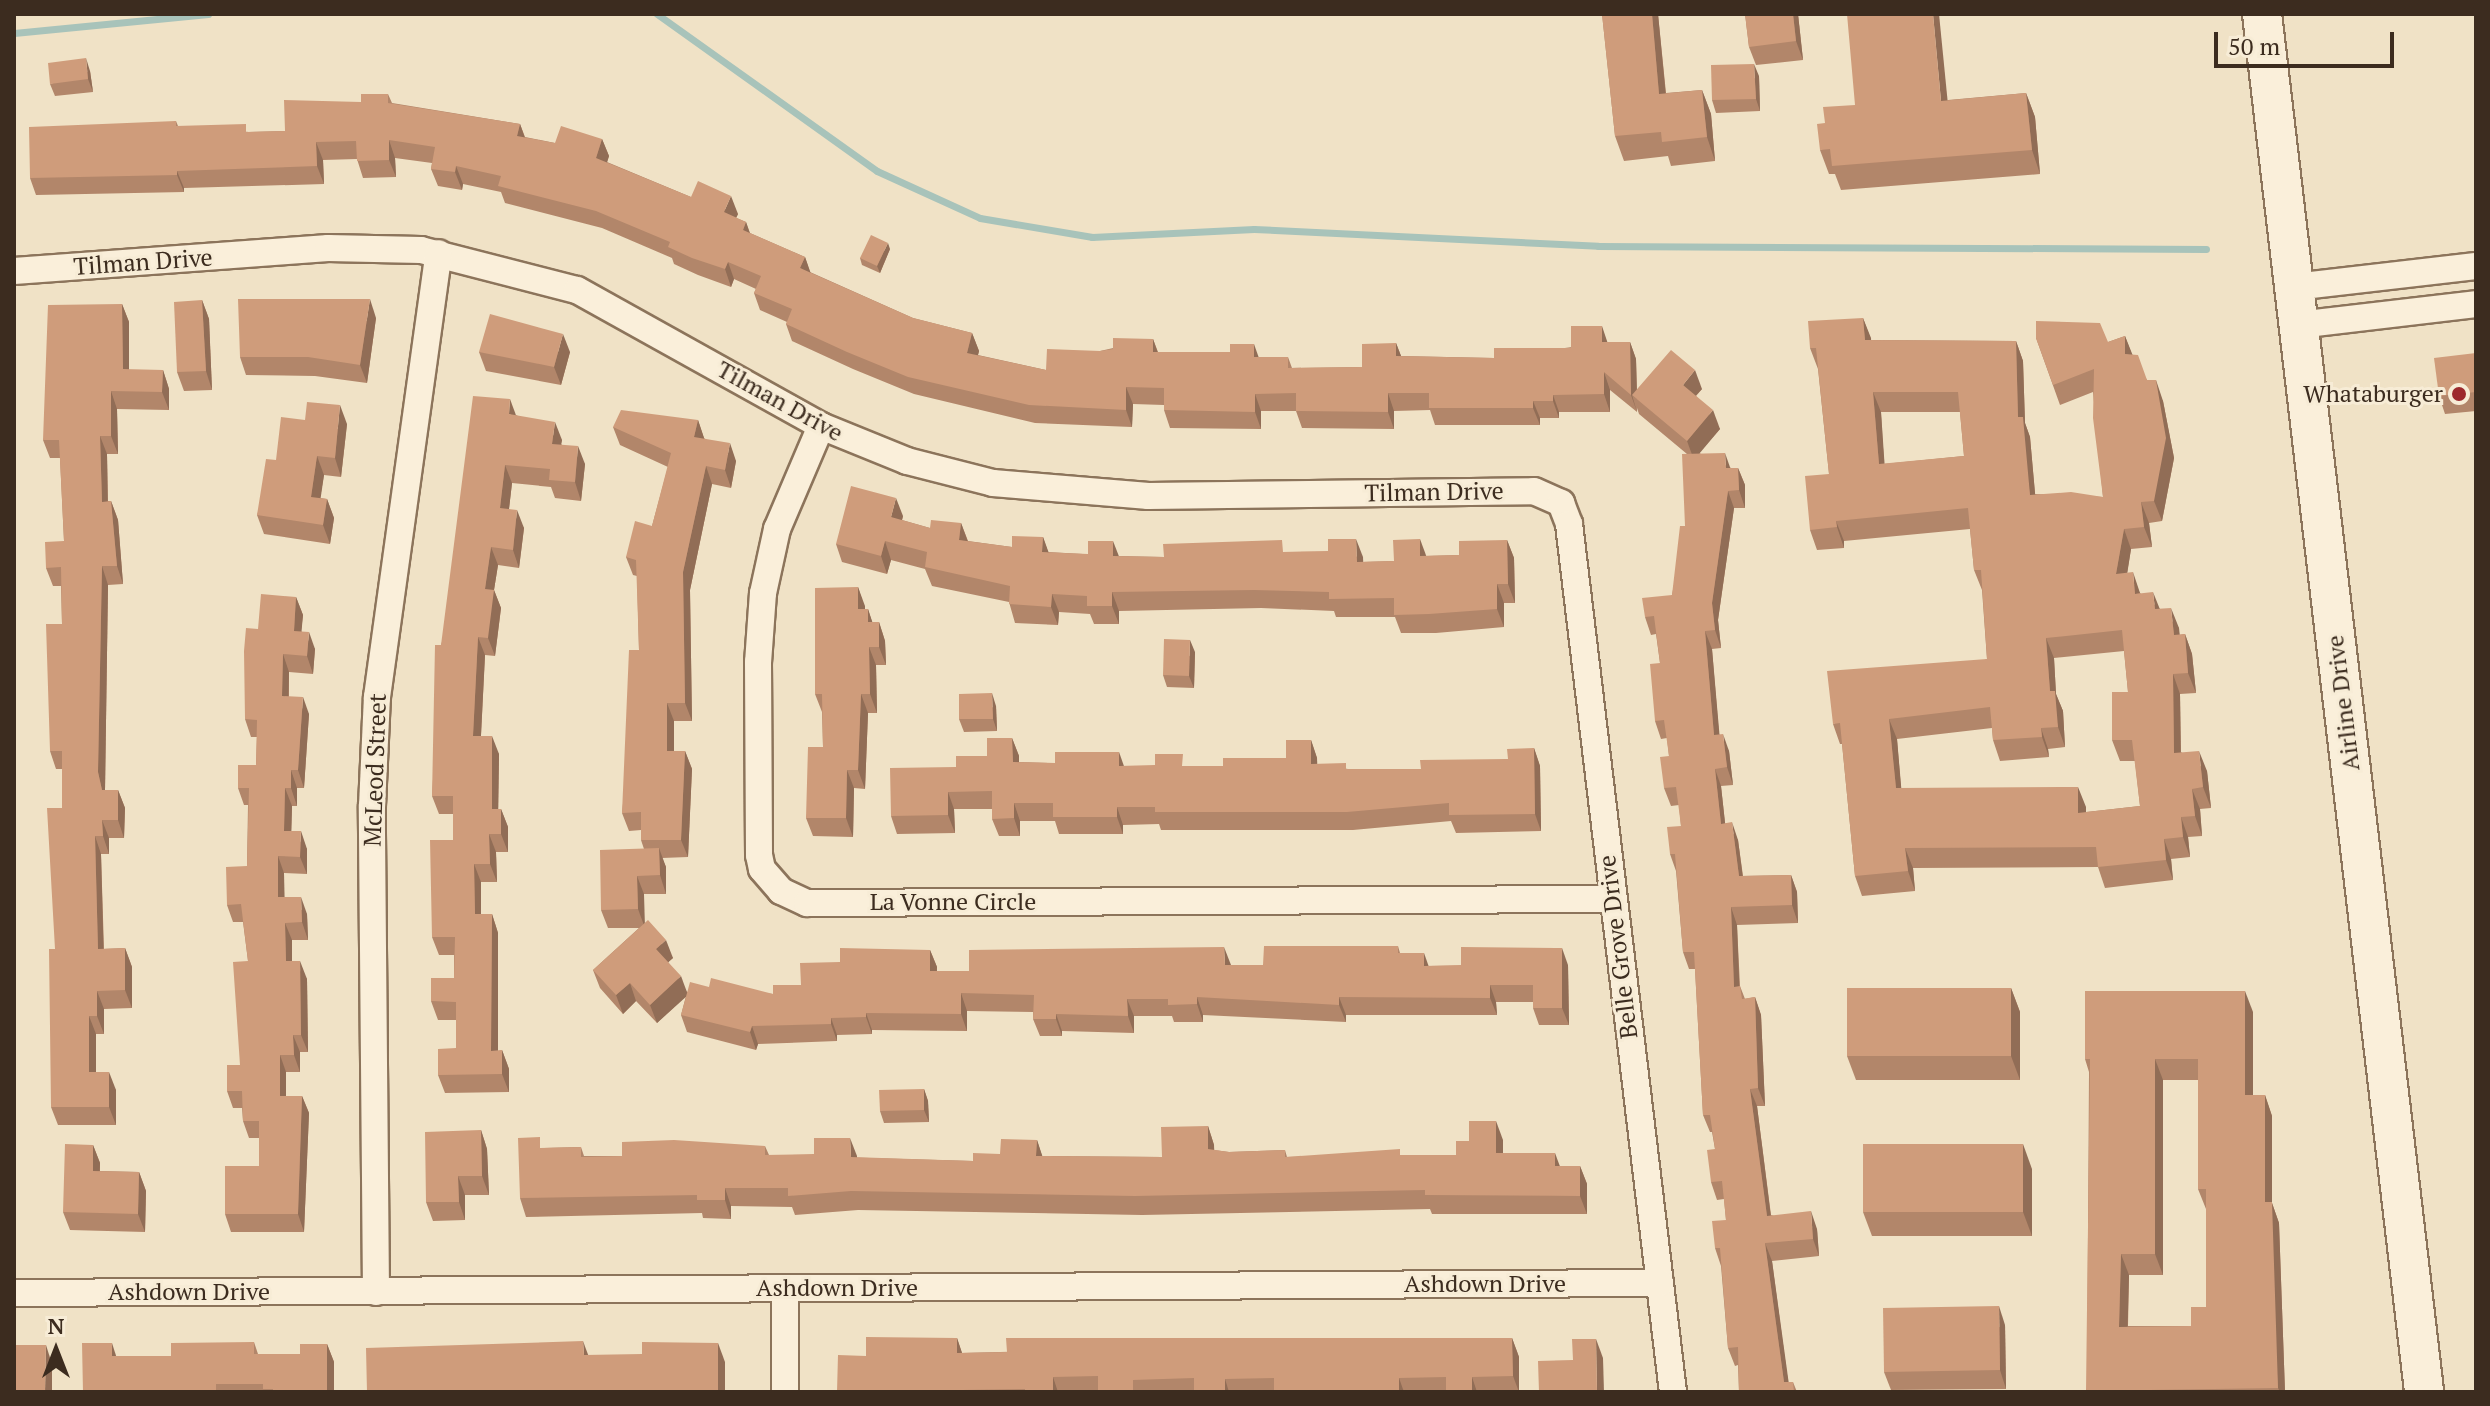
<!DOCTYPE html>
<style>
body{margin:0}
#map{position:relative;width:2490px;height:1406px;overflow:hidden;background:#f0e2c6;font-family:"PT Serif",serif}
div>[style]{position:absolute}
[style*='--x']{left:calc(var(--x)*1px);top:calc(var(--y)*1px);width:calc(var(--w)*1px);rotate:calc(var(--a)*1deg)}
.stream>*{height:7px;margin:-3.5px;padding:0 3.5px;transform-origin:3.5px;border-radius:3.5px;background:#a8c3ba}
.roads{filter:drop-shadow(2px 0 #8c745b) drop-shadow(-2px 0 #8c745b) drop-shadow(0 2px #8c745b) drop-shadow(0 -2px #8c745b)}
.street>*{height:26px;margin:-13px;padding:0 13px;transform-origin:13px;border-radius:13px;background:#faefda}
.secondary>*{height:38px;margin:-19px;padding:0 19px;transform-origin:19px;border-radius:19px;background:#faefda}
.wall>*{inset:0;background:#b2866a}
.shaded-wall>*{inset:0;background:#916d56}
.building>*{inset:0;background:#cf9c7b}
.dots>*{width:22px;height:22px;translate:-50% -50%;box-sizing:border-box;border:4px solid #f7ecd6;border-radius:50%}
span{translate:-50% -50%;white-space:nowrap;text-align:center;line-height:1.15;-webkit-text-stroke:6px #f7ecd6;paint-order:stroke}
.street-label{font-size:24px;color:#3c2c1f}
.poi-label{font-size:24px;color:#3c2c1f}
.right{translate:-100% -50%;text-align:right}
.frame{position:absolute;inset:0;border:16px solid #3c2c1f;pointer-events:none}
.north{position:absolute;left:16px;top:1310px;width:80px;height:80px;-webkit-text-stroke:6px #f7ecd6;paint-order:stroke;rotate:0deg;font-size:22px;font-weight:700;line-height:32px;text-align:center;color:#3c2c1f}
.north::after{content:'';display:block;margin:auto;width:28px;height:36px;background:#3c2c1f;clip-path:polygon(50% 0,100% 100%,50% 72%,0 100%)}
.scale{position:absolute;left:2214px;top:32px;width:180px;height:36px;box-sizing:border-box;border:4px solid #3c2c1f;border-top:0;padding-left:10px;font-size:24px;line-height:28px;white-space:nowrap;color:#3c2c1f;-webkit-text-stroke:6px #f7ecd6;paint-order:stroke}
</style>
<div id="map">
<div class="stream">
<i style="--x:657;--y:14;--w:270;--a:35.5"></i>
<i style="--x:877;--y:171;--w:113;--a:24.5"></i>
<i style="--x:980;--y:218;--w:114;--a:9.6"></i>
<i style="--x:1092;--y:237;--w:162;--a:-2.8"></i>
<i style="--x:1254;--y:229;--w:344;--a:2.8"></i>
<i style="--x:1598;--y:246;--w:608;--a:0.28"></i>
<i style="--x:14;--y:33;--w:195;--a:-5.6"></i>
</div>
<div class="roads">
<div class="street">
<i style="--x:14;--y:271;--w:315;--a:-4.2"></i>
<i style="--x:328;--y:248;--w:93;--a:1.2"></i>
<i style="--x:421;--y:250;--w:161;--a:14.4"></i>
<i style="--x:577;--y:290;--w:279;--a:29.1"></i>
<i style="--x:821;--y:426;--w:93;--a:22.1"></i>
<i style="--x:907;--y:461;--w:89;--a:14.3"></i>
<i style="--x:993;--y:483;--w:156;--a:4.8"></i>
<i style="--x:1148;--y:496;--w:386;--a:-0.7"></i>
<i style="--x:1534;--y:491;--w:30;--a:24"></i>
<i style="--x:1561;--y:503;--w:22;--a:69"></i>
<i style="--x:1569;--y:524;--w:874;--a:83.17"></i>
<i style="--x:2294;--y:287;--w:183;--a:-6.6"></i>
<i style="--x:2298;--y:325;--w:179;--a:-6.7"></i>
<i style="--x:821;--y:426;--w:112;--a:113.1"></i>
<i style="--x:777;--y:529;--w:66;--a:102.3"></i>
<i style="--x:763;--y:593;--w:69;--a:94.1"></i>
<i style="--x:758;--y:662;--w:193;--a:89.7"></i>
<i style="--x:759;--y:855;--w:14;--a:78"></i>
<i style="--x:762;--y:869;--w:29;--a:49"></i>
<i style="--x:781;--y:891;--w:29;--a:25"></i>
<i style="--x:807;--y:903;--w:804;--a:-0.29"></i>
<i style="--x:785;--y:1288;--w:104;--a:90"></i>
<i style="--x:376;--y:1292;--w:486;--a:-90.5"></i>
<i style="--x:372;--y:806;--w:109;--a:-87.4"></i>
<i style="--x:377;--y:697;--w:448;--a:-82.1"></i>
<i style="--x:14;--y:1293;--w:1646;--a:-0.35"></i>
</div>
<div class="secondary">
<i style="--x:2262;--y:14;--w:1387;--a:83.29"></i>
</div>
</div>
<div class="wall">
<i style="clip-path:polygon(1602px 14px,1658px 14px,1666px 93px,1702px 90px,1711px 114px,1715px 161px,1671px 166px,1668px 156px,1624px 161px,1615px 136px)"></i>
<i style="clip-path:polygon(1745px 14px,1798px 14px,1803px 60px,1756px 65px,1749px 47px)"></i>
<i style="clip-path:polygon(90px 71px,93px 92px,55px 96px,50px 84px)"></i>
<i style="clip-path:polygon(1759px 76px,1760px 111px,1716px 113px,1712px 100px)"></i>
<i style="clip-path:polygon(2026px 93px,2035px 117px,2040px 174px,1841px 190px,1835px 174px,1829px 174px,1820px 150px,1948px 100px)"></i>
<i style="clip-path:polygon(388px 94px,392px 103px,520px 124px,525px 137px,555px 143px,602px 139px,609px 156px,607px 162px,691px 197px,738px 214px,736px 218px,746px 222px,750px 233px,805px 257px,810px 272px,913px 318px,972px 333px,979px 351px,978px 355px,1046px 370px,1100px 351px,1153px 339px,1158px 352px,1258px 357px,1288px 357px,1292px 368px,1362px 367px,1396px 343px,1401px 356px,1494px 358px,1608px 342px,1630px 342px,1636px 359px,1637px 390px,1702px 389px,1696px 396px,1720px 429px,1699px 453px,1731px 468px,1738px 468px,1745px 485px,1745px 508px,1734px 508px,1718px 620px,1721px 648px,1712px 649px,1719px 734px,1729px 751px,1733px 785px,1721px 786px,1725px 823px,1738px 840px,1743px 876px,1791px 875px,1797px 892px,1798px 923px,1737px 925px,1740px 986px,1745px 999px,1755px 997px,1761px 1015px,1765px 1106px,1757px 1106px,1771px 1215px,1817px 1229px,1819px 1256px,1772px 1261px,1788px 1382px,1793px 1382px,1797px 1392px,1739px 1392px,1738px 1365px,1735px 1366px,1728px 1348px,1721px 1266px,1715px 1248px,1726px 1220px,1724px 1199px,1717px 1200px,1711px 1182px,1715px 1149px,1712px 1132px,1710px 1132px,1703px 1115px,1695px 969px,1689px 969px,1683px 952px,1676px 871px,1670px 854px,1681px 826px,1679px 805px,1671px 806px,1664px 788px,1669px 756px,1667px 738px,1661px 739px,1655px 721px,1660px 663px,1656px 634px,1651px 635px,1645px 617px,1672px 595px,1685px 526px,1687px 454px,1639px 414px,1637px 408px,1637px 412px,1610px 390px,1610px 412px,1559px 412px,1559px 418px,1540px 418px,1540px 425px,1435px 425px,1430px 410px,1394px 411px,1394px 429px,1302px 428px,1296px 411px,1261px 411px,1261px 429px,1170px 428px,1164px 410px,1164px 405px,1133px 404px,1132px 427px,1035px 423px,914px 394px,853px 369px,792px 341px,786px 324px,787px 322px,760px 310px,754px 293px,756px 289px,734px 279px,731px 287px,698px 275px,674px 264px,672px 258px,602px 228px,505px 203px,501px 192px,463px 184px,462px 190px,438px 186px,431px 169px,432px 163px,395px 158px,396px 177px,363px 178px,357px 159px,323px 160px,324px 184px,184px 188px,184px 192px,36px 195px,30px 178px,176px 121px,178px 126px,249px 132px,285px 131px)"></i>
<i style="clip-path:polygon(890px 249px,880px 273px,862px 265px,860px 258px)"></i>
<i style="clip-path:polygon(202px 300px,209px 319px,212px 390px,184px 391px,177px 372px)"></i>
<i style="clip-path:polygon(122px 304px,129px 322px,129px 370px,163px 370px,169px 389px,169px 410px,117px 409px,118px 454px,107px 454px,108px 501px,111px 501px,118px 520px,123px 584px,108px 585px,105px 790px,118px 790px,125px 808px,124px 838px,109px 838px,109px 854px,101px 854px,104px 949px,125px 948px,132px 967px,132px 1008px,104px 1009px,104px 1034px,96px 1034px,96px 1072px,116px 1090px,116px 1125px,58px 1125px,51px 1107px,55px 949px,62px 808px,62px 769px,56px 769px,50px 751px,62px 624px,61px 586px,53px 586px,46px 568px,64px 541px,60px 458px,50px 458px,43px 440px)"></i>
<i style="clip-path:polygon(376px 318px,367px 383px,315px 376px,246px 375px,240px 357px)"></i>
<i style="clip-path:polygon(evenodd,1863px 318px,1871px 340px,2016px 341px,2023px 361px,2025px 423px,2030px 437px,2035px 494px,2103px 497px,2093px 392px,2060px 405px,2036px 338px,2108px 342px,2125px 336px,2132px 355px,2147px 380px,2163px 401px,2174px 458px,2162px 521px,2149px 523px,2152px 547px,2131px 549px,2127px 573px,2140px 593px,2160px 609px,2179px 628px,2179px 635px,2185px 634px,2192px 654px,2196px 693px,2180px 694px,2181px 752px,2207px 771px,2211px 808px,2200px 809px,2202px 836px,2188px 837px,2190px 857px,2171px 859px,2173px 880px,2105px 888px,2098px 867px,1913px 868px,1915px 891px,1862px 896px,1855px 876px,1842px 744px,1840px 744px,1833px 724px,1987px 659px,1982px 590px,1974px 570px,1970px 529px,1844px 541px,1844px 548px,1817px 550px,1810px 530px,1829px 474px,1818px 369px,1810px 348px,1863px 318px,1881px 412px,1960px 412px,1964px 456px,1884px 464px,1881px 412px,1863px 318px,2124px 651px,2128px 692px,2112px 740px,2120px 761px,2135px 761px,2140px 806px,2086px 812px,2086px 807px,1901px 788px,1897px 739px,1992px 728px,1993px 740px,2000px 761px,2049px 757px,2048px 749px,2065px 747px,2063px 711px,2056px 694px,2054px 658px,2124px 651px)"></i>
<i style="clip-path:polygon(479px 352px,570px 352px,561px 385px,486px 371px)"></i>
<i style="clip-path:polygon(2476px 353px,2476px 411px,2445px 414px,2439px 396px)"></i>
<i style="clip-path:polygon(516px 415px,562px 440px,561px 444px,585px 464px,581px 501px,555px 498px,551px 487px,512px 483px,509px 509px,524px 528px,519px 568px,498px 565px,494px 590px,501px 608px,495px 656px,485px 655px,481px 736px,499px 754px,498px 809px,501px 809px,508px 827px,508px 852px,496px 852px,497px 882px,481px 882px,481px 914px,492px 914px,498px 933px,498px 1051px,502px 1050px,509px 1069px,509px 1092px,445px 1093px,438px 1075px,456px 1048px,456px 1020px,438px 1020px,431px 1001px,454px 978px,454px 955px,439px 955px,432px 937px,453px 840px,453px 814px,439px 814px,432px 796px,441px 645px)"></i>
<i style="clip-path:polygon(698px 420px,704px 438px,736px 461px,731px 488px,712px 484px,690px 590px,692px 721px,674px 721px,674px 751px,685px 751px,692px 769px,688px 857px,662px 858px,666px 867px,666px 894px,644px 894px,644px 923px,673px 958px,668px 962px,687px 992px,709px 987px,773px 994px,801px 985px,840px 962px,930px 950px,937px 967px,937px 971px,969px 971px,1231px 965px,1263px 965px,1398px 946px,1400px 953px,1428px 966px,1568px 965px,1569px 1025px,1539px 1025px,1533px 1008px,1533px 1002px,1496px 1002px,1497px 1015px,1346px 1015px,1346px 1022px,1203px 1015px,1203px 1022px,1174px 1022px,1172px 1016px,1134px 1016px,1134px 1033px,1062px 1031px,1062px 1036px,1040px 1036px,1033px 1019px,1033px 1012px,967px 1011px,967px 1031px,872px 1030px,872px 1034px,837px 1035px,837px 1041px,758px 1044px,756px 1050px,687px 1032px,681px 1015px,686px 996px,657px 1023px,636px 1001px,623px 1014px,600px 988px,593px 970px,639px 928px,608px 928px,601px 910px,644px 849px,641px 840px,641px 830px,629px 831px,622px 813px,639px 650px,637px 576px,633px 575px,626px 557px,652px 526px,668px 467px,620px 445px,613px 427px)"></i>
<i style="clip-path:polygon(347px 424px,341px 477px,324px 475px,320px 498px,327px 499px,334px 518px,330px 544px,264px 534px,257px 515px,276px 460px)"></i>
<i style="clip-path:polygon(903px 516px,902px 520px,930px 528px,961px 523px,968px 541px,1012px 547px,1043px 537px,1048px 552px,1118px 556px,1164px 557px,1287px 552px,1363px 557px,1363px 562px,1394px 561px,1426px 556px,1459px 555px,1507px 540px,1514px 558px,1515px 603px,1504px 603px,1504px 627px,1436px 633px,1401px 633px,1395px 617px,1336px 617px,1334px 611px,1261px 608px,1119px 611px,1119px 624px,1094px 624px,1090px 614px,1059px 612px,1058px 625px,1015px 623px,1009px 602px,932px 586px,925px 569px,891px 560px,887px 574px,842px 562px,836px 544px)"></i>
<i style="clip-path:polygon(858px 587px,865px 609px,868px 609px,872px 622px,879px 622px,885px 641px,886px 665px,876px 665px,877px 713px,868px 713px,865px 789px,854px 788px,853px 837px,813px 836px,806px 818px,823px 747px,822px 712px,815px 694px)"></i>
<i style="clip-path:polygon(296px 597px,303px 615px,301px 631px,315px 649px,313px 674px,289px 672px,289px 697px,309px 714px,304px 788px,297px 788px,297px 806px,292px 806px,291px 831px,307px 849px,307px 874px,284px 873px,284px 897px,307px 914px,308px 940px,292px 940px,292px 961px,307px 979px,308px 1052px,300px 1052px,300px 1072px,286px 1072px,286px 1096px,302px 1096px,309px 1113px,304px 1232px,231px 1232px,225px 1214px,259px 1166px,259px 1138px,249px 1138px,243px 1121px,242px 1108px,233px 1108px,227px 1091px,240px 1065px,248px 961px,243px 922px,233px 922px,227px 905px,247px 866px,248px 805px,244px 805px,238px 788px,256px 765px,257px 737px,251px 737px,245px 719px)"></i>
<i style="clip-path:polygon(1195px 652px,1194px 688px,1167px 687px,1163px 675px)"></i>
<i style="clip-path:polygon(996px 706px,997px 731px,964px 732px,959px 719px)"></i>
<i style="clip-path:polygon(1012px 738px,1019px 756px,1019px 762px,1124px 766px,1223px 766px,1286px 758px,1311px 740px,1317px 758px,1317px 764px,1348px 769px,1421px 769px,1508px 759px,1534px 748px,1540px 766px,1541px 831px,1456px 833px,1451px 821px,1353px 830px,1161px 830px,1159px 824px,1123px 825px,1123px 834px,1059px 834px,1055px 821px,1020px 821px,1020px 836px,999px 836px,992px 819px,992px 809px,954px 809px,955px 833px,897px 834px,891px 816px,956px 767px,987px 756px)"></i>
<i style="clip-path:polygon(2011px 988px,2020px 1012px,2020px 1080px,1856px 1080px,1847px 1056px)"></i>
<i style="clip-path:polygon(evenodd,2253px 1012px,2253px 1095px,2265px 1095px,2272px 1116px,2272px 1203px,2279px 1223px,2285px 1392px,2087px 1392px,2089px 1072px,2085px 1059px,2253px 1012px,2163px 1080px,2198px 1080px,2198px 1189px,2206px 1209px,2206px 1307px,2191px 1326px,2128px 1326px,2129px 1275px,2163px 1275px,2163px 1080px)"></i>
<i style="clip-path:polygon(924px 1089px,928px 1101px,929px 1122px,884px 1123px,880px 1111px)"></i>
<i style="clip-path:polygon(1208px 1126px,1214px 1145px,1214px 1150px,1229px 1152px,1285px 1150px,1287px 1157px,1456px 1155px,1503px 1140px,1503px 1153px,1560px 1166px,1580px 1166px,1587px 1184px,1587px 1214px,1432px 1214px,1430px 1209px,1142px 1215px,858px 1210px,795px 1215px,792px 1207px,731px 1206px,731px 1219px,703px 1218px,702px 1213px,526px 1217px,520px 1198px,544px 1148px,581px 1147px,584px 1156px,622px 1156px,765px 1146px,769px 1155px,973px 1161px,1000px 1154px,1037px 1140px,1042px 1156px,1162px 1157px)"></i>
<i style="clip-path:polygon(481px 1130px,487px 1149px,489px 1195px,465px 1195px,465px 1220px,433px 1221px,426px 1202px)"></i>
<i style="clip-path:polygon(93px 1145px,100px 1163px,100px 1171px,139px 1172px,146px 1191px,145px 1232px,70px 1230px,63px 1212px)"></i>
<i style="clip-path:polygon(2032px 1169px,2032px 1236px,1872px 1236px,1863px 1212px)"></i>
<i style="clip-path:polygon(2005px 1325px,2006px 1389px,1891px 1390px,1884px 1372px)"></i>
<i style="clip-path:polygon(957px 1338px,962px 1353px,1512px 1338px,1519px 1357px,1519px 1392px,837px 1392px,866px 1356px)"></i>
<i style="clip-path:polygon(254px 1342px,258px 1354px,300px 1354px,327px 1344px,334px 1362px,334px 1392px,83px 1392px,116px 1356px,171px 1356px)"></i>
</div>
<div class="shaded-wall">
<i style="clip-path:polygon(1652px 14px,1658px 14px,1668px 118px,1659px 94px)"></i>
<i style="clip-path:polygon(1793px 14px,1798px 14px,1803px 60px,1796px 41px)"></i>
<i style="clip-path:polygon(1933px 14px,1939px 14px,1950px 125px,1941px 101px)"></i>
<i style="clip-path:polygon(86px 58px,90px 71px,93px 92px,88px 79px)"></i>
<i style="clip-path:polygon(1754px 64px,1759px 76px,1760px 111px,1756px 99px)"></i>
<i style="clip-path:polygon(1702px 90px,1711px 114px,1715px 161px,1707px 137px)"></i>
<i style="clip-path:polygon(2026px 93px,2035px 117px,2040px 174px,2032px 150px)"></i>
<i style="clip-path:polygon(520px 124px,526px 141px,517px 136px)"></i>
<i style="clip-path:polygon(602px 139px,609px 156px,603px 175px,596px 158px)"></i>
<i style="clip-path:polygon(389px 140px,395px 158px,396px 177px,389px 160px)"></i>
<i style="clip-path:polygon(316px 142px,323px 160px,324px 184px,317px 166px)"></i>
<i style="clip-path:polygon(456px 166px,463px 184px,462px 190px,455px 172px)"></i>
<i style="clip-path:polygon(177px 171px,184px 188px,184px 192px,177px 175px)"></i>
<i style="clip-path:polygon(731px 196px,738px 214px,730px 230px,724px 212px)"></i>
<i style="clip-path:polygon(746px 222px,752px 240px,743px 230px)"></i>
<i style="clip-path:polygon(888px 243px,890px 249px,880px 273px,877px 266px)"></i>
<i style="clip-path:polygon(805px 257px,811px 274px,800px 268px)"></i>
<i style="clip-path:polygon(728px 262px,734px 279px,731px 287px,725px 269px)"></i>
<i style="clip-path:polygon(370px 299px,376px 318px,367px 383px,360px 365px)"></i>
<i style="clip-path:polygon(202px 300px,209px 319px,212px 390px,206px 371px)"></i>
<i style="clip-path:polygon(122px 304px,129px 322px,129px 388px,123px 369px)"></i>
<i style="clip-path:polygon(1863px 318px,1871px 338px,1872px 360px,1865px 340px)"></i>
<i style="clip-path:polygon(1602px 326px,1608px 344px,1602px 342px)"></i>
<i style="clip-path:polygon(972px 333px,979px 351px,974px 370px,967px 353px)"></i>
<i style="clip-path:polygon(563px 334px,570px 352px,561px 385px,554px 367px)"></i>
<i style="clip-path:polygon(2125px 336px,2133px 356px,2125px 354px)"></i>
<i style="clip-path:polygon(1153px 339px,1159px 356px,1153px 352px)"></i>
<i style="clip-path:polygon(2016px 341px,2023px 361px,2025px 423px,2030px 437px,2037px 515px,2030px 495px,2018px 417px)"></i>
<i style="clip-path:polygon(1630px 342px,1636px 359px,1637px 399px,1632px 395px,1637px 412px,1631px 395px)"></i>
<i style="clip-path:polygon(1396px 343px,1403px 361px,1396px 356px)"></i>
<i style="clip-path:polygon(1254px 344px,1260px 361px,1254px 357px)"></i>
<i style="clip-path:polygon(163px 370px,169px 389px,169px 410px,162px 392px)"></i>
<i style="clip-path:polygon(1695px 370px,1702px 389px,1689px 403px,1683px 385px)"></i>
<i style="clip-path:polygon(1604px 372px,1610px 390px,1610px 412px,1604px 394px)"></i>
<i style="clip-path:polygon(2156px 380px,2163px 401px,2174px 458px,2162px 521px,2154px 501px)"></i>
<i style="clip-path:polygon(1126px 387px,1133px 404px,1132px 427px,1126px 410px)"></i>
<i style="clip-path:polygon(111px 391px,117px 409px,118px 454px,111px 436px)"></i>
<i style="clip-path:polygon(1873px 392px,1881px 412px,1886px 485px,1879px 464px)"></i>
<i style="clip-path:polygon(1388px 393px,1394px 411px,1394px 429px,1388px 412px)"></i>
<i style="clip-path:polygon(1255px 394px,1261px 411px,1261px 429px,1255px 412px)"></i>
<i style="clip-path:polygon(1553px 395px,1559px 412px,1559px 418px,1553px 401px)"></i>
<i style="clip-path:polygon(510px 399px,517px 418px,509px 414px)"></i>
<i style="clip-path:polygon(1533px 401px,1540px 418px,1540px 425px,1533px 408px)"></i>
<i style="clip-path:polygon(340px 405px,347px 424px,341px 477px,335px 458px)"></i>
<i style="clip-path:polygon(1713px 410px,1720px 429px,1694px 460px,1687px 441px)"></i>
<i style="clip-path:polygon(698px 420px,704px 438px,701px 454px,694px 437px)"></i>
<i style="clip-path:polygon(555px 422px,562px 440px,558px 462px,552px 444px)"></i>
<i style="clip-path:polygon(100px 436px,107px 454px,108px 520px,102px 502px)"></i>
<i style="clip-path:polygon(730px 443px,736px 461px,731px 488px,725px 470px)"></i>
<i style="clip-path:polygon(578px 446px,585px 464px,581px 501px,575px 482px)"></i>
<i style="clip-path:polygon(1725px 453px,1731px 470px,1726px 468px)"></i>
<i style="clip-path:polygon(317px 456px,324px 475px,318px 516px,311px 497px)"></i>
<i style="clip-path:polygon(505px 465px,512px 483px,507px 526px,500px 508px)"></i>
<i style="clip-path:polygon(706px 466px,712px 484px,690px 590px,692px 721px,685px 703px,683px 572px)"></i>
<i style="clip-path:polygon(1738px 468px,1745px 485px,1745px 508px,1739px 490px)"></i>
<i style="clip-path:polygon(1728px 491px,1734px 508px,1718px 620px,1721px 648px,1715px 630px,1712px 603px)"></i>
<i style="clip-path:polygon(896px 498px,903px 516px,898px 536px,891px 517px)"></i>
<i style="clip-path:polygon(327px 499px,334px 518px,330px 544px,323px 525px)"></i>
<i style="clip-path:polygon(111px 501px,118px 520px,123px 584px,117px 566px)"></i>
<i style="clip-path:polygon(2141px 502px,2149px 523px,2152px 547px,2144px 527px)"></i>
<i style="clip-path:polygon(517px 510px,524px 528px,519px 568px,513px 550px)"></i>
<i style="clip-path:polygon(1836px 521px,1844px 541px,1844px 548px,1837px 527px)"></i>
<i style="clip-path:polygon(961px 523px,968px 542px,959px 540px)"></i>
<i style="clip-path:polygon(2124px 529px,2131px 549px,2124px 594px,2116px 574px)"></i>
<i style="clip-path:polygon(1043px 537px,1050px 556px,1042px 552px)"></i>
<i style="clip-path:polygon(1356px 539px,1363px 557px,1364px 581px,1357px 562px)"></i>
<i style="clip-path:polygon(1420px 539px,1427px 558px,1420px 556px)"></i>
<i style="clip-path:polygon(1507px 540px,1514px 558px,1515px 603px,1508px 584px)"></i>
<i style="clip-path:polygon(885px 541px,891px 560px,887px 574px,881px 556px)"></i>
<i style="clip-path:polygon(1113px 541px,1120px 559px,1113px 556px)"></i>
<i style="clip-path:polygon(491px 547px,498px 565px,494px 590px,501px 608px,495px 656px,488px 638px,485px 589px)"></i>
<i style="clip-path:polygon(102px 566px,108px 585px,105px 790px,102px 790px,98px 772px)"></i>
<i style="clip-path:polygon(2133px 572px,2140px 593px,2135px 594px)"></i>
<i style="clip-path:polygon(1497px 584px,1504px 603px,1504px 627px,1497px 609px)"></i>
<i style="clip-path:polygon(858px 587px,865px 606px,865px 627px,858px 609px)"></i>
<i style="clip-path:polygon(1112px 592px,1119px 611px,1119px 624px,1112px 606px)"></i>
<i style="clip-path:polygon(2153px 592px,2161px 612px,2155px 609px)"></i>
<i style="clip-path:polygon(1052px 594px,1059px 612px,1058px 625px,1051px 607px)"></i>
<i style="clip-path:polygon(296px 597px,303px 615px,300px 648px,294px 631px)"></i>
<i style="clip-path:polygon(2171px 608px,2179px 628px,2182px 655px,2174px 635px)"></i>
<i style="clip-path:polygon(868px 609px,874px 627px,868px 622px)"></i>
<i style="clip-path:polygon(879px 622px,885px 641px,886px 665px,879px 647px)"></i>
<i style="clip-path:polygon(1705px 631px,1712px 649px,1721px 752px,1714px 735px)"></i>
<i style="clip-path:polygon(309px 632px,315px 649px,313px 674px,307px 656px)"></i>
<i style="clip-path:polygon(2185px 634px,2192px 654px,2196px 693px,2188px 673px)"></i>
<i style="clip-path:polygon(478px 637px,485px 655px,480px 754px,473px 736px)"></i>
<i style="clip-path:polygon(2046px 638px,2054px 658px,2056px 694px,2063px 711px,2065px 747px,2058px 727px,2050px 691px)"></i>
<i style="clip-path:polygon(1190px 640px,1195px 652px,1194px 688px,1189px 676px)"></i>
<i style="clip-path:polygon(869px 647px,876px 665px,877px 713px,870px 694px)"></i>
<i style="clip-path:polygon(283px 654px,289px 672px,288px 714px,282px 696px)"></i>
<i style="clip-path:polygon(2173px 674px,2180px 694px,2181px 773px,2174px 753px)"></i>
<i style="clip-path:polygon(992px 693px,996px 706px,997px 731px,993px 719px)"></i>
<i style="clip-path:polygon(861px 694px,868px 713px,865px 789px,858px 770px)"></i>
<i style="clip-path:polygon(303px 697px,309px 714px,304px 788px,298px 770px)"></i>
<i style="clip-path:polygon(667px 703px,674px 721px,674px 769px,667px 751px)"></i>
<i style="clip-path:polygon(1889px 719px,1897px 739px,1903px 808px,1896px 788px)"></i>
<i style="clip-path:polygon(2041px 728px,2048px 749px,2049px 757px,2042px 737px)"></i>
<i style="clip-path:polygon(1723px 734px,1729px 751px,1733px 785px,1727px 767px)"></i>
<i style="clip-path:polygon(492px 736px,499px 754px,498px 828px,492px 809px)"></i>
<i style="clip-path:polygon(1012px 738px,1019px 756px,1019px 780px,1013px 762px)"></i>
<i style="clip-path:polygon(1311px 740px,1317px 758px,1318px 781px,1311px 764px)"></i>
<i style="clip-path:polygon(1534px 748px,1540px 766px,1541px 831px,1535px 814px)"></i>
<i style="clip-path:polygon(685px 751px,692px 769px,688px 857px,681px 840px)"></i>
<i style="clip-path:polygon(2199px 751px,2207px 771px,2211px 808px,2203px 787px)"></i>
<i style="clip-path:polygon(1119px 752px,1125px 769px,1119px 766px)"></i>
<i style="clip-path:polygon(1715px 769px,1721px 786px,1727px 841px,1721px 824px)"></i>
<i style="clip-path:polygon(291px 770px,297px 788px,297px 806px,291px 788px)"></i>
<i style="clip-path:polygon(847px 770px,854px 788px,853px 837px,846px 818px)"></i>
<i style="clip-path:polygon(2078px 787px,2086px 807px,2086px 833px,2078px 813px)"></i>
<i style="clip-path:polygon(285px 788px,292px 806px,291px 848px,284px 831px)"></i>
<i style="clip-path:polygon(2192px 789px,2200px 809px,2202px 836px,2195px 816px)"></i>
<i style="clip-path:polygon(118px 790px,125px 808px,124px 838px,118px 820px)"></i>
<i style="clip-path:polygon(948px 792px,954px 809px,955px 833px,948px 815px)"></i>
<i style="clip-path:polygon(1014px 803px,1020px 821px,1020px 836px,1014px 818px)"></i>
<i style="clip-path:polygon(1117px 807px,1123px 825px,1123px 834px,1117px 817px)"></i>
<i style="clip-path:polygon(501px 809px,508px 827px,508px 852px,501px 834px)"></i>
<i style="clip-path:polygon(2181px 817px,2188px 837px,2190px 857px,2183px 837px)"></i>
<i style="clip-path:polygon(102px 820px,109px 838px,109px 854px,103px 836px)"></i>
<i style="clip-path:polygon(1732px 822px,1738px 840px,1745px 894px,1739px 876px)"></i>
<i style="clip-path:polygon(301px 831px,307px 849px,307px 874px,300px 857px)"></i>
<i style="clip-path:polygon(489px 834px,496px 852px,497px 882px,490px 864px)"></i>
<i style="clip-path:polygon(95px 836px,101px 854px,104px 967px,98px 949px)"></i>
<i style="clip-path:polygon(2164px 839px,2171px 859px,2173px 880px,2166px 860px)"></i>
<i style="clip-path:polygon(659px 848px,666px 867px,666px 894px,660px 875px)"></i>
<i style="clip-path:polygon(1905px 848px,1913px 868px,1915px 891px,1908px 871px)"></i>
<i style="clip-path:polygon(278px 856px,284px 873px,285px 915px,278px 897px)"></i>
<i style="clip-path:polygon(474px 864px,481px 882px,481px 933px,475px 914px)"></i>
<i style="clip-path:polygon(1791px 875px,1797px 892px,1798px 923px,1792px 905px)"></i>
<i style="clip-path:polygon(637px 876px,644px 894px,645px 928px,638px 909px)"></i>
<i style="clip-path:polygon(301px 897px,307px 914px,308px 940px,302px 922px)"></i>
<i style="clip-path:polygon(1731px 907px,1737px 925px,1740px 1004px,1734px 987px)"></i>
<i style="clip-path:polygon(492px 914px,498px 933px,498px 1069px,491px 1051px)"></i>
<i style="clip-path:polygon(285px 923px,292px 940px,292px 979px,286px 961px)"></i>
<i style="clip-path:polygon(666px 940px,673px 958px,663px 967px,656px 949px)"></i>
<i style="clip-path:polygon(1224px 947px,1231px 965px,1225px 965px)"></i>
<i style="clip-path:polygon(125px 948px,132px 967px,132px 1008px,125px 990px)"></i>
<i style="clip-path:polygon(1562px 948px,1568px 965px,1569px 1025px,1562px 1008px)"></i>
<i style="clip-path:polygon(930px 950px,937px 967px,936px 988px,930px 971px)"></i>
<i style="clip-path:polygon(1424px 953px,1430px 970px,1424px 966px)"></i>
<i style="clip-path:polygon(300px 961px,307px 979px,308px 1052px,301px 1035px)"></i>
<i style="clip-path:polygon(681px 976px,688px 995px,657px 1023px,650px 1005px)"></i>
<i style="clip-path:polygon(630px 983px,636px 1001px,623px 1014px,616px 995px)"></i>
<i style="clip-path:polygon(1490px 985px,1496px 1002px,1497px 1015px,1490px 998px)"></i>
<i style="clip-path:polygon(2011px 988px,2020px 1012px,2020px 1080px,2011px 1056px)"></i>
<i style="clip-path:polygon(97px 991px,104px 1009px,104px 1034px,97px 1016px)"></i>
<i style="clip-path:polygon(2245px 991px,2253px 1012px,2253px 1116px,2245px 1095px)"></i>
<i style="clip-path:polygon(961px 993px,967px 1011px,967px 1031px,961px 1014px)"></i>
<i style="clip-path:polygon(1197px 997px,1203px 1015px,1203px 1022px,1197px 1004px)"></i>
<i style="clip-path:polygon(1339px 997px,1346px 1015px,1346px 1022px,1339px 1005px)"></i>
<i style="clip-path:polygon(1755px 997px,1761px 1015px,1765px 1106px,1758px 1088px)"></i>
<i style="clip-path:polygon(1127px 999px,1134px 1016px,1134px 1033px,1128px 1016px)"></i>
<i style="clip-path:polygon(866px 1013px,872px 1030px,872px 1034px,866px 1017px)"></i>
<i style="clip-path:polygon(1056px 1014px,1062px 1031px,1062px 1036px,1056px 1019px)"></i>
<i style="clip-path:polygon(89px 1016px,96px 1034px,96px 1090px,89px 1072px)"></i>
<i style="clip-path:polygon(831px 1018px,837px 1035px,837px 1041px,831px 1024px)"></i>
<i style="clip-path:polygon(752px 1026px,758px 1044px,756px 1050px,750px 1032px)"></i>
<i style="clip-path:polygon(293px 1035px,300px 1052px,300px 1072px,294px 1055px)"></i>
<i style="clip-path:polygon(502px 1050px,509px 1069px,509px 1092px,502px 1074px)"></i>
<i style="clip-path:polygon(280px 1055px,286px 1072px,286px 1113px,280px 1096px)"></i>
<i style="clip-path:polygon(2155px 1059px,2163px 1080px,2163px 1275px,2155px 1254px)"></i>
<i style="clip-path:polygon(109px 1072px,116px 1090px,116px 1125px,109px 1107px)"></i>
<i style="clip-path:polygon(924px 1089px,928px 1101px,929px 1122px,924px 1110px)"></i>
<i style="clip-path:polygon(1750px 1089px,1757px 1106px,1773px 1233px,1767px 1216px)"></i>
<i style="clip-path:polygon(2265px 1095px,2272px 1116px,2272px 1203px,2279px 1223px,2285px 1392px,2280px 1392px,2278px 1388px,2265px 1202px)"></i>
<i style="clip-path:polygon(302px 1096px,309px 1113px,304px 1232px,298px 1214px)"></i>
<i style="clip-path:polygon(1496px 1121px,1503px 1140px,1503px 1172px,1496px 1153px)"></i>
<i style="clip-path:polygon(1208px 1126px,1214px 1145px,1215px 1167px,1208px 1149px)"></i>
<i style="clip-path:polygon(481px 1130px,487px 1149px,489px 1195px,482px 1176px)"></i>
<i style="clip-path:polygon(850px 1138px,857px 1156px,857px 1176px,851px 1157px)"></i>
<i style="clip-path:polygon(1037px 1140px,1043px 1158px,1036px 1156px)"></i>
<i style="clip-path:polygon(2023px 1144px,2032px 1169px,2032px 1236px,2023px 1212px)"></i>
<i style="clip-path:polygon(93px 1145px,100px 1163px,99px 1190px,93px 1171px)"></i>
<i style="clip-path:polygon(1555px 1153px,1562px 1172px,1555px 1166px)"></i>
<i style="clip-path:polygon(1580px 1166px,1587px 1184px,1587px 1214px,1580px 1196px)"></i>
<i style="clip-path:polygon(139px 1172px,146px 1191px,145px 1232px,138px 1214px)"></i>
<i style="clip-path:polygon(458px 1176px,465px 1195px,465px 1220px,459px 1202px)"></i>
<i style="clip-path:polygon(725px 1188px,731px 1206px,731px 1219px,725px 1200px)"></i>
<i style="clip-path:polygon(1811px 1211px,1817px 1229px,1819px 1256px,1813px 1239px)"></i>
<i style="clip-path:polygon(1765px 1243px,1772px 1261px,1790px 1392px,1784px 1382px)"></i>
<i style="clip-path:polygon(2121px 1254px,2129px 1275px,2127px 1348px,2119px 1327px)"></i>
<i style="clip-path:polygon(1999px 1306px,2005px 1325px,2006px 1389px,2000px 1370px)"></i>
<i style="clip-path:polygon(957px 1338px,963px 1356px,957px 1353px)"></i>
<i style="clip-path:polygon(1512px 1338px,1519px 1357px,1519px 1392px,1513px 1376px)"></i>
<i style="clip-path:polygon(1596px 1339px,1603px 1358px,1604px 1392px,1597px 1392px)"></i>
<i style="clip-path:polygon(583px 1341px,590px 1360px,584px 1355px)"></i>
<i style="clip-path:polygon(112px 1343px,118px 1362px,112px 1356px)"></i>
<i style="clip-path:polygon(718px 1343px,725px 1362px,725px 1392px,718px 1392px)"></i>
<i style="clip-path:polygon(327px 1344px,334px 1362px,334px 1392px,327px 1392px)"></i>
<i style="clip-path:polygon(46px 1345px,52px 1364px,52px 1392px,45px 1392px)"></i>
<i style="clip-path:polygon(1053px 1377px,1058px 1392px,1053px 1392px)"></i>
<i style="clip-path:polygon(1472px 1377px,1477px 1392px,1472px 1392px)"></i>
<i style="clip-path:polygon(1399px 1378px,1404px 1392px,1399px 1392px)"></i>
<i style="clip-path:polygon(1225px 1379px,1229px 1392px,1225px 1392px)"></i>
</div>
<div class="building">
<i style="clip-path:polygon(1602px 14px,1652px 14px,1659px 94px,1702px 90px,1707px 137px,1662px 142px,1661px 132px,1615px 136px)"></i>
<i style="clip-path:polygon(1745px 14px,1793px 14px,1796px 41px,1749px 47px)"></i>
<i style="clip-path:polygon(1847px 14px,1933px 14px,1941px 101px,2026px 93px,2032px 150px,1832px 166px,1830px 149px,1820px 150px,1817px 124px,1825px 123px,1823px 107px,1855px 105px)"></i>
<i style="clip-path:polygon(86px 58px,88px 79px,50px 84px,48px 63px)"></i>
<i style="clip-path:polygon(1754px 64px,1756px 99px,1712px 100px,1711px 65px)"></i>
<i style="clip-path:polygon(361px 94px,388px 94px,388px 103px,520px 124px,517px 136px,555px 143px,561px 126px,602px 139px,596px 158px,691px 197px,698px 181px,731px 196px,724px 212px,746px 222px,743px 230px,805px 257px,800px 268px,913px 318px,972px 333px,967px 353px,1046px 370px,1047px 349px,1100px 351px,1113px 349px,1113px 338px,1153px 339px,1153px 352px,1230px 352px,1230px 344px,1254px 344px,1254px 357px,1288px 357px,1288px 368px,1362px 367px,1362px 344px,1396px 343px,1396px 356px,1494px 358px,1494px 348px,1571px 348px,1571px 326px,1602px 326px,1602px 342px,1630px 342px,1631px 395px,1604px 372px,1604px 394px,1553px 395px,1553px 401px,1533px 401px,1533px 408px,1429px 408px,1429px 393px,1388px 393px,1388px 412px,1296px 411px,1296px 393px,1255px 394px,1255px 412px,1164px 410px,1164px 388px,1126px 387px,1126px 410px,1029px 405px,908px 377px,847px 352px,786px 324px,792px 309px,754px 293px,761px 276px,728px 262px,725px 269px,692px 258px,668px 247px,670px 242px,596px 211px,498px 186px,501px 176px,456px 166px,455px 172px,431px 169px,435px 147px,389px 140px,389px 160px,357px 161px,356px 141px,316px 142px,317px 166px,177px 171px,177px 175px,30px 178px,29px 127px,176px 121px,176px 126px,246px 124px,246px 132px,285px 131px,284px 100px,361px 102px)"></i>
<i style="clip-path:polygon(871px 235px,888px 243px,877px 266px,860px 258px)"></i>
<i style="clip-path:polygon(238px 299px,370px 299px,360px 365px,308px 357px,240px 357px)"></i>
<i style="clip-path:polygon(202px 300px,206px 371px,177px 372px,174px 302px)"></i>
<i style="clip-path:polygon(122px 304px,123px 369px,163px 370px,162px 392px,111px 391px,111px 436px,100px 436px,102px 502px,111px 501px,117px 566px,102px 566px,98px 772px,102px 790px,118px 790px,118px 820px,102px 820px,103px 836px,95px 836px,98px 949px,125px 948px,125px 990px,97px 991px,97px 1016px,89px 1016px,89px 1072px,109px 1072px,109px 1107px,51px 1107px,49px 949px,55px 949px,47px 808px,62px 808px,62px 751px,50px 751px,46px 624px,62px 624px,61px 567px,46px 568px,45px 542px,64px 541px,59px 440px,43px 440px,48px 305px)"></i>
<i style="clip-path:polygon(490px 314px,563px 334px,554px 367px,479px 352px)"></i>
<i style="clip-path:polygon(evenodd,1863px 318px,1865px 340px,2016px 341px,2018px 417px,2023px 417px,2030px 495px,2071px 492px,2103px 497px,2093px 418px,2094px 369px,2053px 385px,2036px 338px,2036px 321px,2100px 323px,2108px 342px,2125px 336px,2125px 354px,2138px 355px,2147px 380px,2156px 380px,2166px 438px,2154px 501px,2141px 502px,2144px 527px,2124px 529px,2116px 574px,2133px 572px,2135px 594px,2153px 592px,2155px 609px,2171px 608px,2174px 635px,2185px 634px,2188px 673px,2173px 674px,2174px 753px,2199px 751px,2203px 787px,2192px 789px,2195px 816px,2181px 817px,2183px 837px,2164px 839px,2166px 860px,2098px 867px,2096px 847px,1905px 848px,1908px 871px,1855px 876px,1840px 723px,1833px 724px,1827px 671px,1987px 659px,1981px 570px,1974px 570px,1968px 508px,1836px 521px,1837px 527px,1810px 530px,1805px 476px,1829px 474px,1816px 348px,1810px 348px,1808px 321px,1863px 318px,1873px 392px,1958px 392px,1964px 456px,1879px 464px,1873px 392px,1863px 318px,2122px 630px,2128px 692px,2112px 692px,2112px 740px,2132px 740px,2140px 806px,2078px 813px,2078px 787px,1896px 788px,1889px 719px,1990px 707px,1993px 740px,2042px 737px,2041px 728px,2058px 727px,2055px 691px,2050px 691px,2046px 638px,2122px 630px)"></i>
<i style="clip-path:polygon(1671px 350px,1695px 370px,1683px 385px,1713px 410px,1687px 441px,1632px 395px)"></i>
<i style="clip-path:polygon(2476px 353px,2476px 392px,2439px 396px,2434px 358px)"></i>
<i style="clip-path:polygon(473px 396px,510px 399px,509px 414px,555px 422px,552px 444px,578px 446px,575px 482px,549px 480px,550px 469px,505px 465px,500px 508px,517px 510px,513px 550px,491px 547px,485px 589px,494px 590px,488px 638px,478px 637px,473px 736px,492px 736px,492px 809px,501px 809px,501px 834px,489px 834px,490px 864px,474px 864px,475px 914px,492px 914px,491px 1051px,502px 1050px,502px 1074px,438px 1075px,438px 1049px,456px 1048px,456px 1002px,431px 1001px,431px 978px,454px 978px,455px 937px,432px 937px,430px 840px,453px 840px,453px 796px,432px 796px,435px 645px,441px 645px)"></i>
<i style="clip-path:polygon(307px 402px,340px 405px,335px 458px,317px 456px,311px 497px,327px 499px,323px 525px,257px 515px,266px 459px,276px 460px,281px 417px,305px 420px)"></i>
<i style="clip-path:polygon(621px 410px,698px 420px,694px 437px,730px 443px,725px 470px,706px 466px,683px 572px,685px 703px,667px 703px,667px 751px,685px 751px,681px 840px,641px 840px,641px 812px,622px 813px,629px 650px,639px 650px,636px 560px,626px 557px,635px 521px,652px 526px,671px 453px,613px 427px)"></i>
<i style="clip-path:polygon(1725px 453px,1726px 468px,1738px 468px,1739px 490px,1728px 491px,1712px 603px,1715px 630px,1705px 631px,1714px 735px,1723px 734px,1727px 767px,1715px 769px,1721px 824px,1732px 822px,1739px 876px,1791px 875px,1792px 905px,1731px 907px,1734px 987px,1740px 986px,1742px 999px,1755px 997px,1758px 1088px,1750px 1089px,1767px 1216px,1811px 1211px,1813px 1239px,1765px 1243px,1784px 1382px,1793px 1382px,1794px 1392px,1739px 1392px,1738px 1347px,1728px 1348px,1720px 1248px,1715px 1248px,1712px 1221px,1726px 1220px,1722px 1181px,1711px 1182px,1707px 1150px,1715px 1149px,1710px 1115px,1703px 1115px,1694px 952px,1683px 952px,1675px 854px,1670px 854px,1667px 827px,1681px 826px,1676px 787px,1664px 788px,1660px 757px,1669px 756px,1664px 720px,1655px 721px,1650px 664px,1660px 663px,1654px 616px,1645px 617px,1642px 598px,1672px 595px,1680px 526px,1685px 526px,1682px 454px)"></i>
<i style="clip-path:polygon(851px 486px,896px 498px,891px 517px,930px 528px,931px 520px,961px 523px,959px 540px,1012px 547px,1012px 536px,1043px 537px,1042px 552px,1088px 554px,1088px 541px,1113px 541px,1113px 556px,1164px 557px,1163px 544px,1282px 540px,1283px 552px,1328px 551px,1328px 539px,1356px 539px,1357px 562px,1394px 561px,1393px 540px,1420px 539px,1420px 556px,1459px 555px,1459px 541px,1507px 540px,1508px 584px,1497px 584px,1497px 609px,1429px 614px,1394px 615px,1394px 598px,1329px 599px,1329px 592px,1254px 590px,1112px 592px,1112px 606px,1087px 606px,1087px 596px,1052px 594px,1051px 607px,1009px 604px,1010px 586px,925px 567px,927px 552px,885px 541px,881px 556px,836px 544px)"></i>
<i style="clip-path:polygon(858px 587px,858px 609px,868px 609px,868px 622px,879px 622px,879px 647px,869px 647px,870px 694px,861px 694px,858px 770px,847px 770px,846px 818px,806px 818px,808px 747px,823px 747px,822px 694px,815px 694px,815px 588px)"></i>
<i style="clip-path:polygon(261px 594px,296px 597px,294px 631px,309px 632px,307px 656px,283px 654px,282px 696px,303px 697px,298px 770px,291px 770px,291px 788px,285px 788px,284px 831px,301px 831px,300px 857px,278px 856px,278px 897px,301px 897px,302px 922px,285px 923px,286px 961px,300px 961px,301px 1035px,293px 1035px,294px 1055px,280px 1055px,280px 1096px,302px 1096px,298px 1214px,225px 1214px,225px 1166px,259px 1166px,259px 1121px,243px 1121px,242px 1091px,227px 1091px,227px 1065px,240px 1065px,233px 962px,248px 961px,241px 904px,227px 905px,226px 867px,247px 866px,249px 788px,238px 788px,238px 765px,256px 765px,257px 720px,245px 719px,244px 651px,246px 628px,258px 629px)"></i>
<i style="clip-path:polygon(1164px 639px,1190px 640px,1189px 676px,1163px 675px)"></i>
<i style="clip-path:polygon(992px 693px,993px 719px,959px 719px,959px 694px)"></i>
<i style="clip-path:polygon(987px 738px,1012px 738px,1013px 762px,1055px 763px,1055px 752px,1119px 752px,1119px 766px,1155px 765px,1155px 754px,1183px 754px,1182px 766px,1223px 766px,1223px 758px,1286px 758px,1286px 740px,1311px 740px,1311px 764px,1346px 763px,1346px 769px,1421px 769px,1420px 760px,1508px 759px,1507px 749px,1534px 748px,1535px 814px,1449px 815px,1449px 803px,1347px 812px,1155px 812px,1155px 807px,1117px 807px,1117px 817px,1053px 817px,1053px 803px,1014px 803px,1014px 818px,992px 819px,992px 791px,948px 792px,948px 815px,891px 816px,890px 768px,956px 767px,956px 756px,987px 756px)"></i>
<i style="clip-path:polygon(659px 848px,660px 875px,637px 876px,638px 909px,601px 910px,600px 850px)"></i>
<i style="clip-path:polygon(648px 920px,666px 940px,656px 949px,681px 976px,650px 1005px,630px 983px,616px 995px,593px 970px)"></i>
<i style="clip-path:polygon(1264px 946px,1398px 946px,1398px 953px,1424px 953px,1424px 966px,1461px 965px,1461px 947px,1562px 948px,1562px 1008px,1533px 1008px,1533px 985px,1490px 985px,1490px 998px,1339px 997px,1339px 1005px,1197px 997px,1197px 1004px,1168px 1005px,1168px 999px,1127px 999px,1128px 1016px,1056px 1014px,1056px 1019px,1033px 1019px,1034px 995px,961px 993px,961px 1014px,866px 1013px,866px 1017px,831px 1018px,831px 1024px,752px 1026px,750px 1032px,681px 1015px,690px 982px,709px 987px,711px 978px,773px 994px,773px 985px,801px 985px,800px 963px,840px 962px,840px 948px,930px 950px,930px 971px,969px 971px,969px 950px,1224px 947px,1225px 965px,1263px 965px)"></i>
<i style="clip-path:polygon(1847px 988px,2011px 988px,2011px 1056px,1847px 1056px)"></i>
<i style="clip-path:polygon(evenodd,2085px 991px,2245px 991px,2245px 1095px,2265px 1095px,2265px 1202px,2272px 1202px,2278px 1388px,2086px 1391px,2090px 1059px,2085px 1059px,2085px 991px,2155px 1059px,2198px 1059px,2198px 1189px,2206px 1189px,2206px 1307px,2191px 1307px,2191px 1326px,2119px 1327px,2121px 1254px,2155px 1254px,2155px 1059px)"></i>
<i style="clip-path:polygon(924px 1089px,924px 1110px,880px 1111px,879px 1090px)"></i>
<i style="clip-path:polygon(1469px 1121px,1496px 1121px,1496px 1153px,1555px 1153px,1555px 1166px,1580px 1166px,1580px 1196px,1425px 1195px,1425px 1190px,1135px 1196px,851px 1191px,788px 1196px,788px 1188px,725px 1188px,725px 1200px,697px 1200px,697px 1195px,520px 1198px,518px 1138px,540px 1137px,540px 1148px,581px 1147px,581px 1157px,622px 1156px,622px 1142px,674px 1140px,765px 1146px,765px 1155px,814px 1154px,814px 1138px,850px 1138px,851px 1157px,973px 1161px,973px 1153px,1000px 1154px,1001px 1139px,1037px 1140px,1036px 1156px,1162px 1157px,1161px 1127px,1208px 1126px,1208px 1149px,1229px 1152px,1285px 1150px,1285px 1157px,1400px 1149px,1400px 1155px,1456px 1155px,1456px 1141px,1469px 1141px)"></i>
<i style="clip-path:polygon(481px 1130px,482px 1176px,458px 1176px,459px 1202px,426px 1202px,425px 1132px)"></i>
<i style="clip-path:polygon(65px 1144px,93px 1145px,93px 1171px,139px 1172px,138px 1214px,63px 1212px)"></i>
<i style="clip-path:polygon(1863px 1144px,2023px 1144px,2023px 1212px,1863px 1212px)"></i>
<i style="clip-path:polygon(1999px 1306px,2000px 1370px,1884px 1372px,1883px 1308px)"></i>
<i style="clip-path:polygon(866px 1337px,957px 1338px,957px 1353px,1007px 1352px,1006px 1338px,1512px 1338px,1513px 1376px,1472px 1377px,1472px 1392px,1446px 1392px,1446px 1377px,1399px 1378px,1399px 1392px,1274px 1392px,1274px 1378px,1225px 1379px,1225px 1392px,1194px 1392px,1194px 1378px,1133px 1380px,1133px 1392px,1098px 1392px,1098px 1376px,1053px 1377px,1053px 1392px,1025px 1392px,1025px 1389px,837px 1392px,838px 1355px,866px 1356px)"></i>
<i style="clip-path:polygon(1572px 1339px,1596px 1339px,1597px 1392px,1539px 1392px,1538px 1361px,1573px 1360px)"></i>
<i style="clip-path:polygon(583px 1341px,584px 1355px,642px 1354px,642px 1342px,718px 1343px,718px 1392px,367px 1392px,366px 1348px)"></i>
<i style="clip-path:polygon(254px 1342px,254px 1354px,300px 1354px,300px 1344px,327px 1344px,327px 1392px,273px 1392px,273px 1389px,263px 1389px,263px 1384px,216px 1384px,216px 1392px,83px 1392px,82px 1343px,112px 1343px,112px 1356px,171px 1356px,171px 1343px)"></i>
<i style="clip-path:polygon(14px 1345px,46px 1345px,45px 1392px,14px 1392px)"></i>
</div>
<div class="dots">
<i style="left:2459px;top:394px;background:#9d292d"></i>
</div>
<div class="street-label">
<span style="left:143px;top:262px;rotate:-4deg">Tilman Drive</span>
<span style="left:780px;top:401px;rotate:29deg">Tilman Drive</span>
<span style="left:1434px;top:492px;rotate:-1deg">Tilman Drive</span>
<span style="left:2343px;top:703px;rotate:-97deg">Airline Drive</span>
<span style="left:375px;top:770px;rotate:-88deg">McLeod Street</span>
<span style="left:953px;top:902px">La Vonne Circle</span>
<span style="left:1618px;top:947px;rotate:-97deg">Belle Grove Drive</span>
<span style="left:1485px;top:1284px">Ashdown Drive</span>
<span style="left:837px;top:1288px">Ashdown Drive</span>
<span style="left:189px;top:1292px">Ashdown Drive</span>
</div>
<div class="poi-label">
<span class="right" style="left:2443px;top:394px">Whataburger</span>
</div>
<div class="frame"></div>
<div class="north">N</div>
<div class="scale">50 m</div>
</div>
